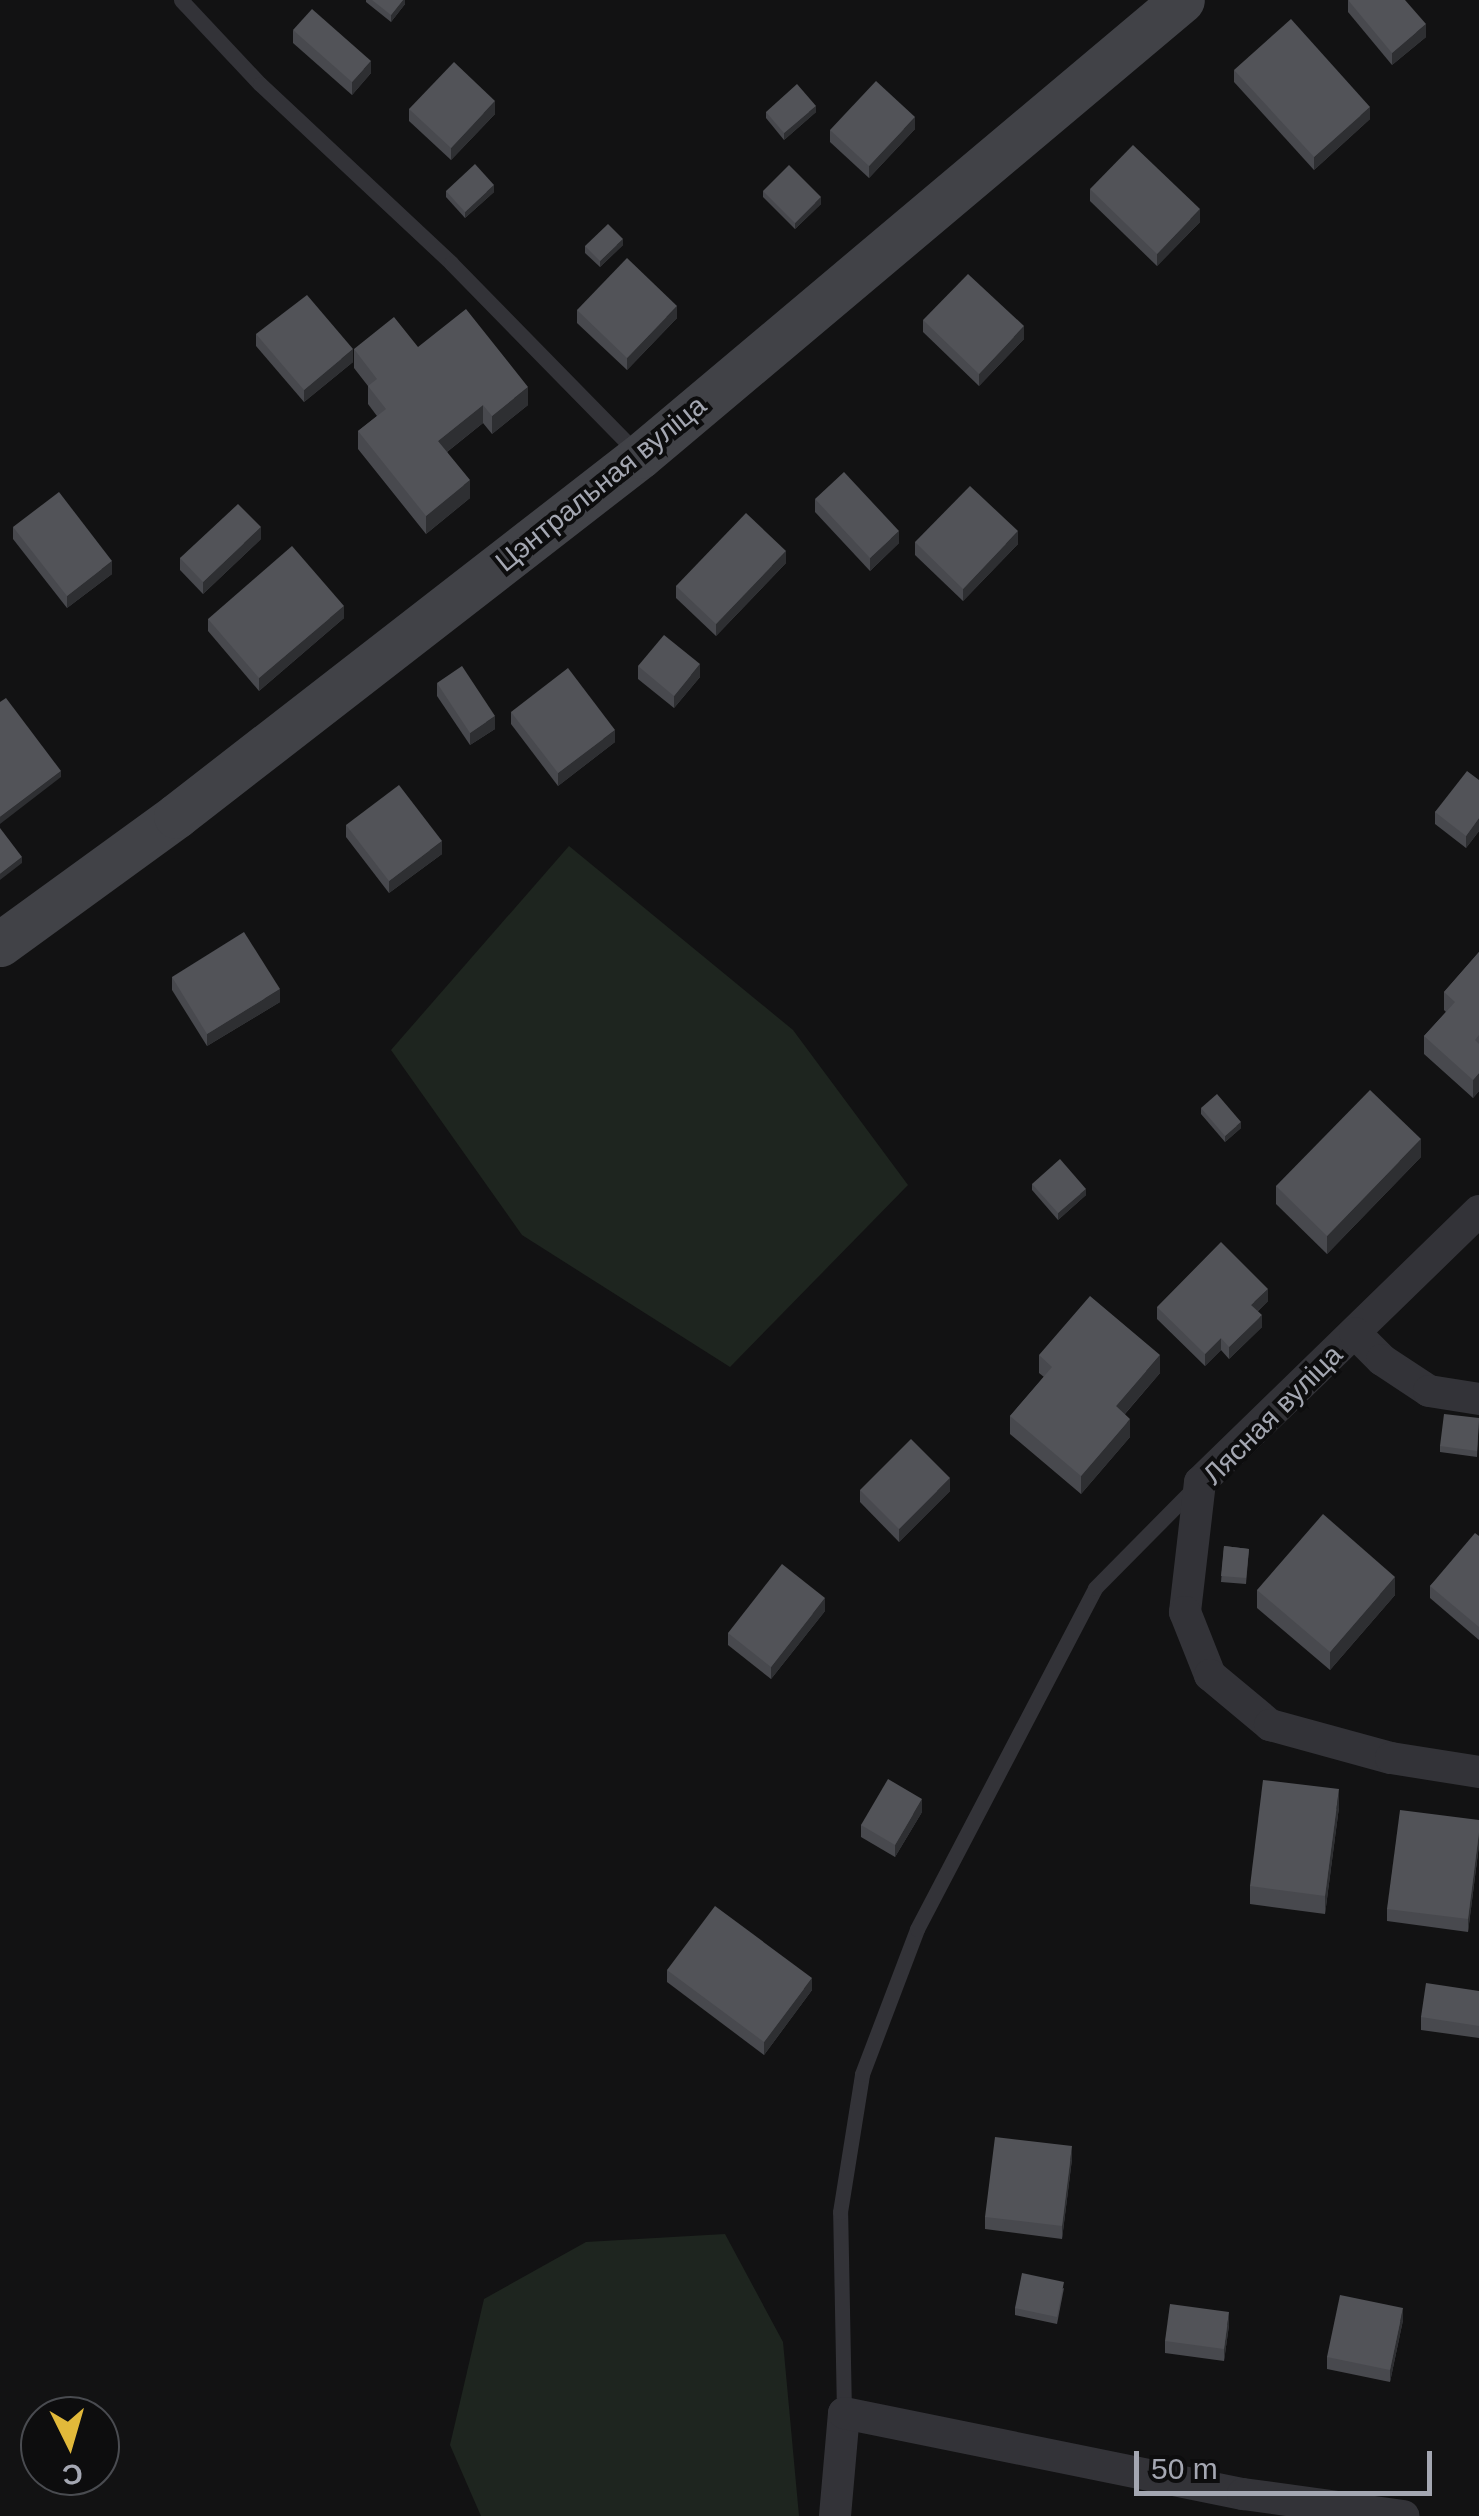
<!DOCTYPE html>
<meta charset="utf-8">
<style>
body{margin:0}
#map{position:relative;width:1479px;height:2516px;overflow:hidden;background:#121213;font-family:Helvetica,sans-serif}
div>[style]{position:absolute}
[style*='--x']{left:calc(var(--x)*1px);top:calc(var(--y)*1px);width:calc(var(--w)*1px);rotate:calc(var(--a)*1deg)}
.green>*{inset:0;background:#1e251f}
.lane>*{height:15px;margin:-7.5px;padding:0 7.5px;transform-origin:7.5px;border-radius:7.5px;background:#333338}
.street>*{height:32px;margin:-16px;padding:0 16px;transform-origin:16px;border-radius:16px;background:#333338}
.secondary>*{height:45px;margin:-22.5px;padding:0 22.5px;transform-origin:22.5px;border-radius:22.5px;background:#414247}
.wall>*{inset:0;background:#48494e}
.shaded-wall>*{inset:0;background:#2e2f32}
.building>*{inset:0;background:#525358}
span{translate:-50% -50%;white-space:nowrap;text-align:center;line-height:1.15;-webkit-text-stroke:8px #0d0d0e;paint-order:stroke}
.street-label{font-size:28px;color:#a4a7b2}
.north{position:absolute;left:20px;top:2396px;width:100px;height:100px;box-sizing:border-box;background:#0d0d0e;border:2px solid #494b50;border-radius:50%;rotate:175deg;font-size:28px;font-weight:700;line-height:40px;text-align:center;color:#a4a7b2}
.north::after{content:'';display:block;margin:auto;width:35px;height:45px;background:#e2b93a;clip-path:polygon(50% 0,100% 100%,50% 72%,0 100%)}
.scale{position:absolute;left:1134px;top:2451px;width:298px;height:45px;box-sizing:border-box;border:5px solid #a4a7b2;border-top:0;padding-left:12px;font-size:30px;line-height:35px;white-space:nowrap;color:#a4a7b2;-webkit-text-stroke:8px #0d0d0e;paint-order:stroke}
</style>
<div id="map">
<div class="green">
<i style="clip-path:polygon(569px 846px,793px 1030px,908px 1185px,730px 1367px,522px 1235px,391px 1050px)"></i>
<i style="clip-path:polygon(725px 2234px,783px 2342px,799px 2516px,481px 2516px,450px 2445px,484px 2299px,586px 2242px)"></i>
</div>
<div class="lane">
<i style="--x:181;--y:0;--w:115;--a:46.8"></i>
<i style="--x:260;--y:84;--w:262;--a:43.1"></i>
<i style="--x:451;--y:263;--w:266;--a:45.6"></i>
<i style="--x:844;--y:2413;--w:201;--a:-91.1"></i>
<i style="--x:840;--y:2212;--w:140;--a:-80.9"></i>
<i style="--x:862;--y:2074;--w:155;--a:-69.2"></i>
<i style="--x:917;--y:1929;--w:385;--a:-62.4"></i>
<i style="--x:1095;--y:1588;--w:141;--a:-45.3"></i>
</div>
<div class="street">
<i style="--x:1479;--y:1211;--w:389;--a:135.8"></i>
<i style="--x:1200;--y:1482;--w:131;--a:96.6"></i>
<i style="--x:1185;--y:1612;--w:68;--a:68.4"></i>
<i style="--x:1210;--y:1675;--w:78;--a:39.8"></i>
<i style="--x:1270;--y:1725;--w:125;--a:15.3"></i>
<i style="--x:1391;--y:1758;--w:89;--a:9"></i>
<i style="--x:1355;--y:1333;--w:38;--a:45"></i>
<i style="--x:1382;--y:1360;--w:56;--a:33.4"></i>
<i style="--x:1429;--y:1391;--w:51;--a:9.1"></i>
<i style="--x:835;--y:2516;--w:103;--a:-85"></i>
<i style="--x:844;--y:2413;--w:407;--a:11.5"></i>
<i style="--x:1243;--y:2494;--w:162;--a:7.8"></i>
</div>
<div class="secondary">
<i style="--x:0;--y:944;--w:218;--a:-36"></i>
<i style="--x:176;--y:816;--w:587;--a:-37.81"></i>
<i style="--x:640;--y:456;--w:708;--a:-40.07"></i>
</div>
<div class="wall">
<i style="clip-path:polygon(366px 0,405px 0,405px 4px,391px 22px,366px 2px)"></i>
<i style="clip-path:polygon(1348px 0,1426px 37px,1392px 65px,1348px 12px)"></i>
<i style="clip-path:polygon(293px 30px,371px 73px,352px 95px,293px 43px)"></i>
<i style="clip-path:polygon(1234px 70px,1370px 119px,1314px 170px,1234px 82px)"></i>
<i style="clip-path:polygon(409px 109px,495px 114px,451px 160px,409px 121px)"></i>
<i style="clip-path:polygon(766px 112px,816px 112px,784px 140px,766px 118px)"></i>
<i style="clip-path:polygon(915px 129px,869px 178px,830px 142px,830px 130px)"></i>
<i style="clip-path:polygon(1090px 189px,1200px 222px,1157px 266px,1090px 201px)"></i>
<i style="clip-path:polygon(446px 191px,494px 192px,465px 218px,446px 197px)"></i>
<i style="clip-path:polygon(763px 191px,821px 204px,795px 229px,763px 197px)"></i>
<i style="clip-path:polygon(623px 245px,600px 267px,585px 253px,585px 246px)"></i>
<i style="clip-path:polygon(577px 310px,677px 318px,627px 370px,577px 323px)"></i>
<i style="clip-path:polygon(923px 320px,1024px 339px,979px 386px,923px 332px)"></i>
<i style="clip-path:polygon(256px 334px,353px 362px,304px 402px,256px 346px)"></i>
<i style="clip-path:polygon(418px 347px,528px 405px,492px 434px,483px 423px,447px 452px,470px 498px,426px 534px,358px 449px,358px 431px,377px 416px,368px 404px,368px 386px,354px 368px,354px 349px)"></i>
<i style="clip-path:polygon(815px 499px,899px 543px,870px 571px,815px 512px)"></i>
<i style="clip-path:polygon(13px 527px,112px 574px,67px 608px,13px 539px)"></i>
<i style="clip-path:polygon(261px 539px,203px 594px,180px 570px,180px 558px)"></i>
<i style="clip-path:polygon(915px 542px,1018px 544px,963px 601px,915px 555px)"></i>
<i style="clip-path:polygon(786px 563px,716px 636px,676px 598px,676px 586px)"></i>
<i style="clip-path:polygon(344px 618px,259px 691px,208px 631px,208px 619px)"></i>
<i style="clip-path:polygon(638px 666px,700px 677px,674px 708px,638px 679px)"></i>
<i style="clip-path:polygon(437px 683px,495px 729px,470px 745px,437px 696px)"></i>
<i style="clip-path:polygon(511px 712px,615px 742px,558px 786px,511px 724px)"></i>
<i style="clip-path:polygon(1479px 780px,1479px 831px,1466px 848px,1435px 824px,1435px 812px)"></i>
<i style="clip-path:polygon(346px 825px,442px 854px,389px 893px,346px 837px)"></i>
<i style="clip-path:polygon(1479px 952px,1479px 1091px,1473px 1098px,1424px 1054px,1424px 1036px,1446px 1012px,1444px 1010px,1444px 992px)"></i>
<i style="clip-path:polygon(172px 977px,280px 1002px,207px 1046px,172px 990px)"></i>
<i style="clip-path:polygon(1201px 1108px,1241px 1128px,1225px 1142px,1201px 1114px)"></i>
<i style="clip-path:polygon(1421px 1157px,1327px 1254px,1276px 1204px,1276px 1186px)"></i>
<i style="clip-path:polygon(1032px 1184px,1086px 1195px,1058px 1220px,1032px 1190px)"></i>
<i style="clip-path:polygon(1268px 1301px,1258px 1311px,1262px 1327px,1229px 1359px,1221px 1350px,1205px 1366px,1157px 1319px,1157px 1307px)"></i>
<i style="clip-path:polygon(1039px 1355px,1160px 1373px,1125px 1414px,1130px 1437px,1081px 1494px,1010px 1434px,1010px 1416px,1044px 1377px,1039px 1373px)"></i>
<i style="clip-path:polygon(1479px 1418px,1477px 1457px,1440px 1452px,1440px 1446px)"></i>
<i style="clip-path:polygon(860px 1490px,950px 1491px,899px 1542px,860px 1502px)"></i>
<i style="clip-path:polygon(1479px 1536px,1479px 1640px,1430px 1598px,1430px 1586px)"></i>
<i style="clip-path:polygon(1224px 1546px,1249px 1549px,1246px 1584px,1221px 1582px)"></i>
<i style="clip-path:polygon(1257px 1590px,1395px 1595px,1330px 1670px,1257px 1608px)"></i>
<i style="clip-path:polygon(825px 1611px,771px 1679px,728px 1645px,728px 1633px)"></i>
<i style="clip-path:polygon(1339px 1807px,1325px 1914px,1250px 1904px,1250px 1886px)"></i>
<i style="clip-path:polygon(922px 1812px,895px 1857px,861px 1837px,861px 1825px)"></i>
<i style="clip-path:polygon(1479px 1820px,1479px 1845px,1468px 1932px,1387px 1921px,1387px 1909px)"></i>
<i style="clip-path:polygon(667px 1970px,812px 1990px,764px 2055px,667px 1982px)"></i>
<i style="clip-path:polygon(1479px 1991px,1479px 2038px,1421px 2030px,1421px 2017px)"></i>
<i style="clip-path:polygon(1072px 2159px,1062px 2239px,985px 2229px,985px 2217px)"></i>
<i style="clip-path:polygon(1064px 2288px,1057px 2324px,1015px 2315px,1015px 2308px)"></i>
<i style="clip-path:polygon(1403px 2320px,1390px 2382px,1327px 2369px,1327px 2357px)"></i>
<i style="clip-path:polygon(1229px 2325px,1224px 2361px,1165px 2353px,1165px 2341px)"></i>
</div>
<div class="shaded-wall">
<i style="clip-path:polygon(403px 0,405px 0,405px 4px,391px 22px,391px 15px)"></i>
<i style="clip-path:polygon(1426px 24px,1426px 37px,1392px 65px,1392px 53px)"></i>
<i style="clip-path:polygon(371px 61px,371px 73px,352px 95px,352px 82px)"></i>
<i style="clip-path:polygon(495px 101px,495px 114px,451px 160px,451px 148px)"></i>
<i style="clip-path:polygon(816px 106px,816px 112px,784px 140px,784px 133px)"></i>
<i style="clip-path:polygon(1370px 107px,1370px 119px,1314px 170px,1314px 157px)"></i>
<i style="clip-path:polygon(915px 117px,915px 129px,869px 178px,869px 166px)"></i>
<i style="clip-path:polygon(494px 185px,494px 192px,465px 218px,465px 212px)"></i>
<i style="clip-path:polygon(821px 197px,821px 204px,795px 229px,795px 223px)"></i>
<i style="clip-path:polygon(1200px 209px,1200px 222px,1157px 266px,1157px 254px)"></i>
<i style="clip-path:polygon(623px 239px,623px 245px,600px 267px,600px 261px)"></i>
<i style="clip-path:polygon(677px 306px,677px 318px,627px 370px,627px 358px)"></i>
<i style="clip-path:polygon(1024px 326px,1024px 339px,979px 386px,979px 374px)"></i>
<i style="clip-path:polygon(353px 349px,353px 362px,304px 402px,304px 390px)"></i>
<i style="clip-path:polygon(528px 387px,528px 405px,492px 434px,492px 416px)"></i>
<i style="clip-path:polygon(483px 405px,483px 423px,438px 459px,438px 441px)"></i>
<i style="clip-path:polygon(470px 480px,470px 498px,426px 534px,426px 516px)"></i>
<i style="clip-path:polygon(261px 527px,261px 539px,203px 594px,203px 582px)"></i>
<i style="clip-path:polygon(899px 531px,899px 543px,870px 571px,870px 558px)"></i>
<i style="clip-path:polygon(1018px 531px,1018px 544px,963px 601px,963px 589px)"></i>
<i style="clip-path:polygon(786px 551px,786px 563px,716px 636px,716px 624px)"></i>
<i style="clip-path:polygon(112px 561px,112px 574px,67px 608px,67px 596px)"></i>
<i style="clip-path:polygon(344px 606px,344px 618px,259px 691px,259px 678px)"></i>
<i style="clip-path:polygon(700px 664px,700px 677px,674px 708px,674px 696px)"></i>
<i style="clip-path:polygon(495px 716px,495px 729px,470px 745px,470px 733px)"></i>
<i style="clip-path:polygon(615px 730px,615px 742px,558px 786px,558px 773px)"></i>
<i style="clip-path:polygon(61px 771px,61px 777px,0 824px,0 817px)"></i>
<i style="clip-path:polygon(1479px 818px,1479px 831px,1466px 848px,1466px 836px)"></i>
<i style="clip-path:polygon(442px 841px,442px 854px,389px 893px,389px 881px)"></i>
<i style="clip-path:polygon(22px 857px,22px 863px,0 880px,0 874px)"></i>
<i style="clip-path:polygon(280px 989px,280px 1002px,207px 1046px,207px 1034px)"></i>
<i style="clip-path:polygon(1479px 1073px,1479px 1091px,1473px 1098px,1473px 1080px)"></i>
<i style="clip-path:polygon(1241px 1122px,1241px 1128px,1225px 1142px,1225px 1136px)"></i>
<i style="clip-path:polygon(1421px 1139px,1421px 1157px,1327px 1254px,1327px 1236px)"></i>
<i style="clip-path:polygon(1086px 1189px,1086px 1195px,1058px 1220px,1058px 1213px)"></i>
<i style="clip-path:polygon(1268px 1289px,1268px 1301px,1251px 1317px,1251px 1305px)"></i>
<i style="clip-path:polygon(1262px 1315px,1262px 1327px,1229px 1359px,1229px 1347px)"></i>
<i style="clip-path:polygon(1221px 1338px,1221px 1350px,1205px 1366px,1205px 1354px)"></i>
<i style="clip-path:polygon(1160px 1355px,1160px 1373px,1116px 1424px,1116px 1406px)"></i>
<i style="clip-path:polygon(1130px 1419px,1130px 1437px,1081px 1494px,1081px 1476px)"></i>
<i style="clip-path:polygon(950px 1478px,950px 1491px,899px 1542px,899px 1529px)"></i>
<i style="clip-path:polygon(1395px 1577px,1395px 1595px,1330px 1670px,1330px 1652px)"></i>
<i style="clip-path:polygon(825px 1598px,825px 1611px,771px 1679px,771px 1667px)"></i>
<i style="clip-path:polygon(1339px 1789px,1339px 1807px,1325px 1914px,1325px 1896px)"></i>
<i style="clip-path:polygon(922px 1799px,922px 1812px,895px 1857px,895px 1845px)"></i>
<i style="clip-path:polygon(1479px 1832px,1479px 1845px,1468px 1932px,1468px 1919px)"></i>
<i style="clip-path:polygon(812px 1978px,812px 1990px,764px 2055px,764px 2042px)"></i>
<i style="clip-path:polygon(1072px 2146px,1072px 2159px,1062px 2239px,1062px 2226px)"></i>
<i style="clip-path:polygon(1403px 2308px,1403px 2320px,1390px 2382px,1390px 2370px)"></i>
<i style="clip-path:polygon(1229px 2312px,1229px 2325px,1224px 2361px,1224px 2349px)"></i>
</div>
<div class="building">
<i style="clip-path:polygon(372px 0,403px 0,391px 15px)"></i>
<i style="clip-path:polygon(1348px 0,1405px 0,1426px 24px,1392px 53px)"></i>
<i style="clip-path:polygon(312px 9px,371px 61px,352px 82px,293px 30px)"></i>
<i style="clip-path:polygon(1291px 19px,1370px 107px,1314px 157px,1234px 70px)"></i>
<i style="clip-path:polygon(454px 62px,495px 101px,451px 148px,409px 109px)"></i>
<i style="clip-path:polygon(876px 81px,915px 117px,869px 166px,830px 130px)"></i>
<i style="clip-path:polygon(797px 84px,816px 106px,784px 133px,766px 112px)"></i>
<i style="clip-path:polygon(1133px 145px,1200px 209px,1157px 254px,1090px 189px)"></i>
<i style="clip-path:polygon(475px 164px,494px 185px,465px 212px,446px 191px)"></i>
<i style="clip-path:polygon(789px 165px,821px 197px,795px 223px,763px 191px)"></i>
<i style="clip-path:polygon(608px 224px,623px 239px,600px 261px,585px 246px)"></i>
<i style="clip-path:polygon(627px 258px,677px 306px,627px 358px,577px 310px)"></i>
<i style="clip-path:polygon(968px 274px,1024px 326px,979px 374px,923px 320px)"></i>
<i style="clip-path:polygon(307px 295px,353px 349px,304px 390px,256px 334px)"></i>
<i style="clip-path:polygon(466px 309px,528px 387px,492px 416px,483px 405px,438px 441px,470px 480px,426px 516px,358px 431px,386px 409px,368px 386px,377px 379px,354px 349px,394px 317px,418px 347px)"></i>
<i style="clip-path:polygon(844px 472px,899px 531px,870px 558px,815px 499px)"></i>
<i style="clip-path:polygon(970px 486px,1018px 531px,963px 589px,915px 542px)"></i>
<i style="clip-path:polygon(59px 492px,112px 561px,67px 596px,13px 527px)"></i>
<i style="clip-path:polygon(238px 504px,261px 527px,203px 582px,180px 558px)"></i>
<i style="clip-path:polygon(746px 513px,786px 551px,716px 624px,676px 586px)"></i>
<i style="clip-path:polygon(292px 546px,344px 606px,259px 678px,208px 619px)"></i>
<i style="clip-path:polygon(664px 635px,700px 664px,674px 696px,638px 666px)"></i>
<i style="clip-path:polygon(462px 666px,495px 716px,470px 733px,437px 683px)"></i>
<i style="clip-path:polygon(568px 668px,615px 730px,558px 773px,511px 712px)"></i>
<i style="clip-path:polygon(6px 698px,61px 771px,0 817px,0 702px)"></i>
<i style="clip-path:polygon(1467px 771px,1479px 780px,1479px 818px,1466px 836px,1435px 812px)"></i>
<i style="clip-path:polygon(399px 785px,442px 841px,389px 881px,346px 825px)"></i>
<i style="clip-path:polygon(0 828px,22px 857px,0 874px)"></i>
<i style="clip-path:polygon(244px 932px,280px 989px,207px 1034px,172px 977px)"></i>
<i style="clip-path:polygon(1479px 952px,1479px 1035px,1475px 1040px,1479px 1044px,1479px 1073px,1473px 1080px,1424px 1036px,1455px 1002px,1444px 992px)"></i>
<i style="clip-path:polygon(1370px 1090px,1421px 1139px,1327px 1236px,1276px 1186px)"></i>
<i style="clip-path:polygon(1217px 1094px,1241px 1122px,1225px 1136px,1201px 1108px)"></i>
<i style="clip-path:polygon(1060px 1159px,1086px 1189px,1058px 1213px,1032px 1184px)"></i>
<i style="clip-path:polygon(1221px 1242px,1268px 1289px,1251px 1305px,1262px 1315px,1229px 1347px,1221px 1338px,1205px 1354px,1157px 1307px)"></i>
<i style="clip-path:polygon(1090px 1296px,1160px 1355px,1116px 1406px,1130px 1419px,1081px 1476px,1010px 1416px,1052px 1367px,1039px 1355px)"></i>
<i style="clip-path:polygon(1444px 1414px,1479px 1418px,1477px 1451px,1440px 1446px)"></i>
<i style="clip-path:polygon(911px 1439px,950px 1478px,899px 1529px,860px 1490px)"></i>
<i style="clip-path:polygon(1323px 1514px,1395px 1577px,1330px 1652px,1257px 1590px)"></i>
<i style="clip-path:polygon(1475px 1533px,1479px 1536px,1479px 1627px,1430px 1586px)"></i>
<i style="clip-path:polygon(1224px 1546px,1249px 1549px,1246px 1578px,1221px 1576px)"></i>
<i style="clip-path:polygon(782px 1564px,825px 1598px,771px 1667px,728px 1633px)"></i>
<i style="clip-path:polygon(888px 1779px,922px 1799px,895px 1845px,861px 1825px)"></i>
<i style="clip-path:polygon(1263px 1780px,1339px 1789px,1325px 1896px,1250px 1886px)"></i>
<i style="clip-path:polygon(1400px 1810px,1479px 1820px,1479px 1832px,1468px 1919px,1387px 1909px)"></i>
<i style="clip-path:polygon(715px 1906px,812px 1978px,764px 2042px,667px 1970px)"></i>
<i style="clip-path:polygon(1426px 1983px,1479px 1991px,1479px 2026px,1421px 2017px)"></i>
<i style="clip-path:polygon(995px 2137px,1072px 2146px,1062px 2226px,985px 2217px)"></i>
<i style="clip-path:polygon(1022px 2273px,1064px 2282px,1057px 2317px,1015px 2308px)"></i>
<i style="clip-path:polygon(1340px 2295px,1403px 2308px,1390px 2370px,1327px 2357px)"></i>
<i style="clip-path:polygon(1170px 2304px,1229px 2312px,1224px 2349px,1165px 2341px)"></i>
</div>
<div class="street-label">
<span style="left:601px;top:484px;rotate:-39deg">Цэнтральная вуліца</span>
<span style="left:1273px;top:1415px;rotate:-45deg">Лясная вуліца</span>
</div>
<div class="north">С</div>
<div class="scale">50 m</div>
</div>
